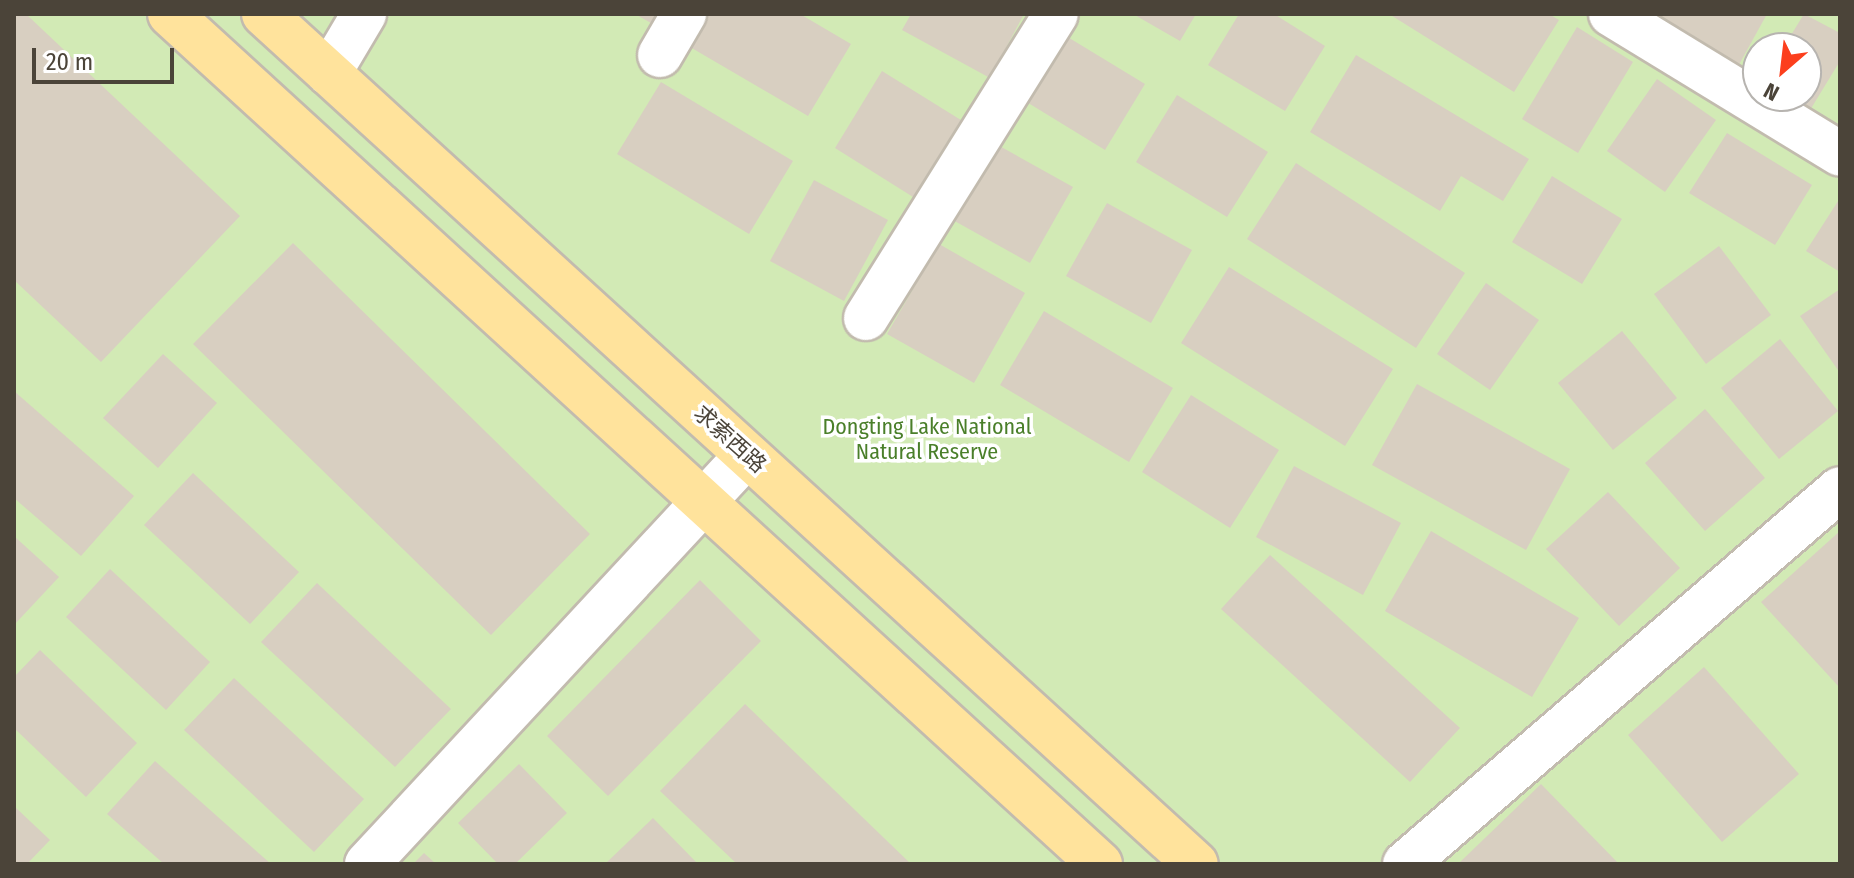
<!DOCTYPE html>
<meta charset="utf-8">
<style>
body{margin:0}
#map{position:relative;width:1854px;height:878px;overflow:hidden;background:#f6f3ec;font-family:"Fira Sans Condensed","Noto Sans SC",sans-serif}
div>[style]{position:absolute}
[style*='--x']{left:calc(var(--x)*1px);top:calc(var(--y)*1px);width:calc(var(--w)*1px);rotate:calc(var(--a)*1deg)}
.green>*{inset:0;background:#d2eab5}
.building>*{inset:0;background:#d8cfc1}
.roads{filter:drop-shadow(2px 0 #c2bbae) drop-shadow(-2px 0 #c2bbae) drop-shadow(0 2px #c2bbae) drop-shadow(0 -2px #c2bbae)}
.minor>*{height:44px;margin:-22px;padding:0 22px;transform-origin:22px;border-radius:22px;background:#fff}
.major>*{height:44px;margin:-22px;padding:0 22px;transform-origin:22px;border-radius:22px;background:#ffe39c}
span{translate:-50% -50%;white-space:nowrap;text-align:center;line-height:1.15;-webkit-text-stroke:7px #fff;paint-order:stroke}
.park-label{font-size:22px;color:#4a7f2a}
.street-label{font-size:22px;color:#4b4439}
.frame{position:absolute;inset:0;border:16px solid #4b4439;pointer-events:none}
.north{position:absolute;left:1742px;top:32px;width:80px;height:80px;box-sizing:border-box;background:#fff;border:2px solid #b7b4b0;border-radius:50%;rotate:208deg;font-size:22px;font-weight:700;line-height:32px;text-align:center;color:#4b4439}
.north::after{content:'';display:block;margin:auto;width:28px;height:36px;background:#fc3f1d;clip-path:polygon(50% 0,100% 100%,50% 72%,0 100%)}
.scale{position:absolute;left:32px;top:48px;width:142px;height:36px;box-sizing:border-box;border:4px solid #4b4439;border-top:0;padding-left:10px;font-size:24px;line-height:28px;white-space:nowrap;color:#4b4439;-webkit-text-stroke:6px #fff;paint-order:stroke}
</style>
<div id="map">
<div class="green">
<i style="clip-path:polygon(evenodd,14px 14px,1840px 14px,1840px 864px,14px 864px,14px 14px,1758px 48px,1806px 48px,1806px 96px,1758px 96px,1758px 48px)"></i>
</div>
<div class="building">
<i style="clip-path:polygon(14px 14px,26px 14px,240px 216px,101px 362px,14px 280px)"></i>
<i style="clip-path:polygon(635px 14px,665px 14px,658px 27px)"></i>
<i style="clip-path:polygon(709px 14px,800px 14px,851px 44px,808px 116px,690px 47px)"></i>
<i style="clip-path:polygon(911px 14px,1024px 14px,990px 78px,902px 30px)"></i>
<i style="clip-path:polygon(1133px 14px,1196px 14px,1180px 41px)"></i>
<i style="clip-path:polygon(1239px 14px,1274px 14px,1325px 46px,1285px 111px,1208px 65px)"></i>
<i style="clip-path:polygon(1389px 14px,1549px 14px,1559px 20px,1514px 92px)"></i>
<i style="clip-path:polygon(1634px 14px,1767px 14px,1736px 70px)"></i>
<i style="clip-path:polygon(1804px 14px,1840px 33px,1840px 61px,1804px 120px,1767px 96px,1806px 96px,1806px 48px,1783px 48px)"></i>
<i style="clip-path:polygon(1577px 27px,1633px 62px,1578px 153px,1522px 119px)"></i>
<i style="clip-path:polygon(1066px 36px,1145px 84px,1105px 150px,1025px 101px)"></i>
<i style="clip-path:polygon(1356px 55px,1529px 159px,1503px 201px,1461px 176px,1440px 211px,1310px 132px)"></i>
<i style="clip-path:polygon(882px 71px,977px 130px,929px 207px,835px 148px)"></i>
<i style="clip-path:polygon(1657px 79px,1716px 120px,1665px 192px,1607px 151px)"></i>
<i style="clip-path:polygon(661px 82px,793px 161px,749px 234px,617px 154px)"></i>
<i style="clip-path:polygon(1177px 95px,1268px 152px,1227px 217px,1136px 162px)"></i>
<i style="clip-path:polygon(1727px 133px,1812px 185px,1775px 245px,1689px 193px)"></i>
<i style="clip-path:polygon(994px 143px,1073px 187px,1030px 263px,951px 219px)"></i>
<i style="clip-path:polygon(1296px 163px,1465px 273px,1416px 348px,1247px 239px)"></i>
<i style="clip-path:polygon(1552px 176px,1622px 219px,1582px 284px,1512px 242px)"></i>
<i style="clip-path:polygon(814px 180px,888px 220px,844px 301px,770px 261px)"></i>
<i style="clip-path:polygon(1840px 198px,1840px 272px,1806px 251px)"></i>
<i style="clip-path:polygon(1107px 203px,1192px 250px,1151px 323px,1066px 276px)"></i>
<i style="clip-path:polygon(293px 243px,590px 534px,491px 635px,193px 344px)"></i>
<i style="clip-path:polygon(939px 244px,1025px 293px,974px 383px,887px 334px)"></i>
<i style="clip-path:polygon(1719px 246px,1771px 315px,1706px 364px,1654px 294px)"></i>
<i style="clip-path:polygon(1229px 267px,1393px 369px,1345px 446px,1181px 343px)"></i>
<i style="clip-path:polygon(1486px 283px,1539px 320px,1490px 390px,1437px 354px)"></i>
<i style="clip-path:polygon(1840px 289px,1840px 373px,1800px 316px)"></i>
<i style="clip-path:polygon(1044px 311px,1173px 388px,1129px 462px,1000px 385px)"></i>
<i style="clip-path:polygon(1622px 331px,1677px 398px,1613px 450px,1558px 383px)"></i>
<i style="clip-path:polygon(1780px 339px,1838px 411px,1779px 459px,1721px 388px)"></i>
<i style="clip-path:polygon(163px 354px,217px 403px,158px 468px,103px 418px)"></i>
<i style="clip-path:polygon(1417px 384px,1570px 469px,1526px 550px,1372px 465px)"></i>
<i style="clip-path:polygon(14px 391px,134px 496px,81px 556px,14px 498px)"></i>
<i style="clip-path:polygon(1191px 395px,1279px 450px,1230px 528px,1142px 472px)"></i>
<i style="clip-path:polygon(1705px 409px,1765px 478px,1705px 531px,1645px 463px)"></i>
<i style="clip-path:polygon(1294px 466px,1401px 523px,1363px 595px,1256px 537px)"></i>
<i style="clip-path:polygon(193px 473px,299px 572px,250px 624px,144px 525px)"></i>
<i style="clip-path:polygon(1608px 492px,1680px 568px,1619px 626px,1546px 549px)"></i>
<i style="clip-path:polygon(1431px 531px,1579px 618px,1532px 697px,1385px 611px)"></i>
<i style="clip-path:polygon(1840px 531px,1840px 688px,1761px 602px)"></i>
<i style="clip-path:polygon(14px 536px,59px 577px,14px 625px)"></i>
<i style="clip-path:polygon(1270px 555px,1460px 728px,1410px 782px,1221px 609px)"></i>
<i style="clip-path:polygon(110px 569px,210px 662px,166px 710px,66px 617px)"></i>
<i style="clip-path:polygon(700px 580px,761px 641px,608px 796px,547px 736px)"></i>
<i style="clip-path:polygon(317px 583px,451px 709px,395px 767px,261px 642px)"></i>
<i style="clip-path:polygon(40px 650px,137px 743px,86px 797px,14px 728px,14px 677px)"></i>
<i style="clip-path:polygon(1704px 667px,1799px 774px,1722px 842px,1628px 735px)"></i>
<i style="clip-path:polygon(234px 678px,364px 799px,314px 852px,184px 730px)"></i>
<i style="clip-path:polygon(745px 704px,911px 864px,737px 864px,660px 791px)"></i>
<i style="clip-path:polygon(155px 761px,271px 864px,164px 864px,107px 814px)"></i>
<i style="clip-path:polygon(519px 764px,567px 813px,515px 864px,498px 864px,458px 823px)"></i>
<i style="clip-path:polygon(1541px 784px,1619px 864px,1458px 864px)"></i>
<i style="clip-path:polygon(14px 806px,50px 840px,27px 864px,14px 864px)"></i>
<i style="clip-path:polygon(653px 818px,698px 864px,605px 864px)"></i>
<i style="clip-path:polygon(424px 853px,436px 864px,413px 864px)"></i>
</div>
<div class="roads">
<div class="minor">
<i style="--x:1611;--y:14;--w:268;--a:31.4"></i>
<i style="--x:660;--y:55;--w:48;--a:-59.7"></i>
<i style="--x:329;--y:73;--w:69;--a:-59.3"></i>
<i style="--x:866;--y:318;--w:358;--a:-58"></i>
<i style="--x:367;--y:864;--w:558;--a:-47.1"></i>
<i style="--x:1405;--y:864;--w:574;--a:-40.76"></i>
</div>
<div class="major">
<i style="--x:170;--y:14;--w:1260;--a:42.43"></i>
<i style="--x:264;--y:14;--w:1261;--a:42.37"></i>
</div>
</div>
<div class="park-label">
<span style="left:927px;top:439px">Dongting Lake National<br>Natural Reserve</span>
</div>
<div class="street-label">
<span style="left:730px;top:439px;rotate:42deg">求索西路</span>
</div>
<div class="frame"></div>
<div class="north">N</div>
<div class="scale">20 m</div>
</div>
